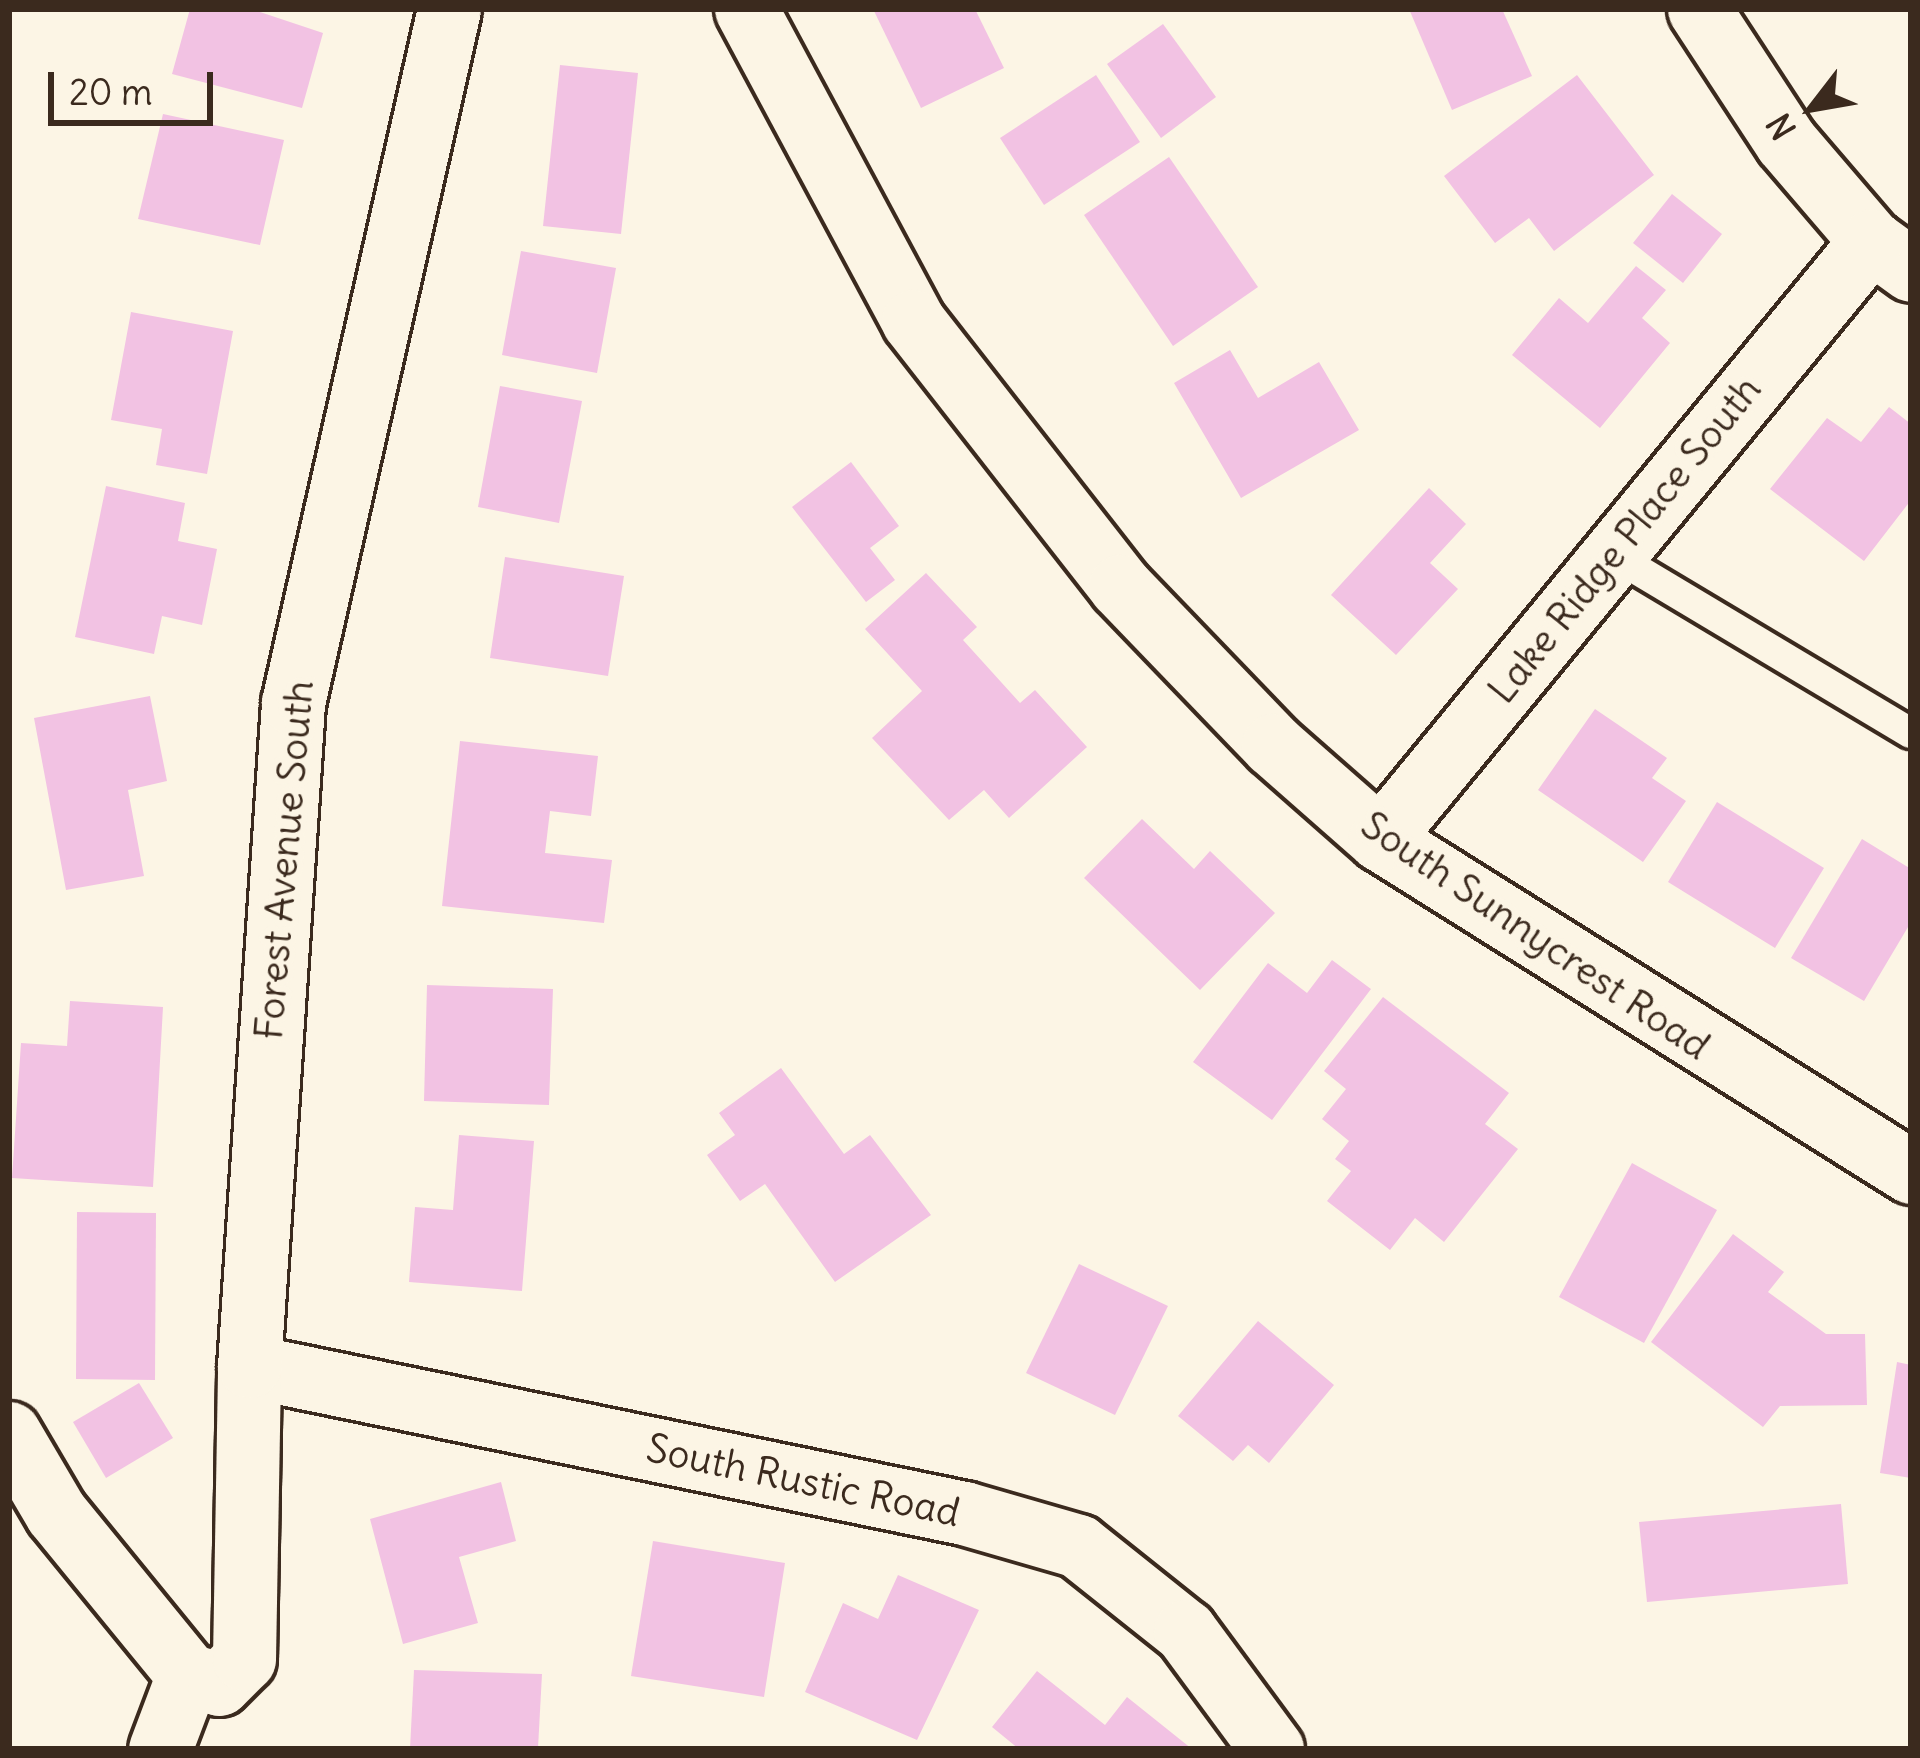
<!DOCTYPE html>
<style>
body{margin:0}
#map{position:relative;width:1920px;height:1758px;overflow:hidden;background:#fcf5e5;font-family:Delius,sans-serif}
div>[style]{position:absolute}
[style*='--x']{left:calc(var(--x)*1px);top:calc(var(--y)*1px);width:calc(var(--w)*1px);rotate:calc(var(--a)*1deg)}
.building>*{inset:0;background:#f2c2e3}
.roads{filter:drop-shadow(3px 0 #3b2a1e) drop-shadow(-3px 0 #3b2a1e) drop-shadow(0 3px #3b2a1e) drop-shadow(0 -3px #3b2a1e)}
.lane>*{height:30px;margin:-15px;padding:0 15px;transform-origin:15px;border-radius:15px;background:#fcf5e5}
.street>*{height:63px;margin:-31.5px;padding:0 31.5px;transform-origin:31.5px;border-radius:31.5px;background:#fcf5e5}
span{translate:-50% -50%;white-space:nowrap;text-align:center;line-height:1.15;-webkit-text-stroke:12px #fcf5e5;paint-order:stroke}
.street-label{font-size:39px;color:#3b2a1e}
.frame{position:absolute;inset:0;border:12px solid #3b2a1e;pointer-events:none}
.north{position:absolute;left:1752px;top:48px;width:120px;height:120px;-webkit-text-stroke:9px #fcf5e5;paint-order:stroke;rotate:239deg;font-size:33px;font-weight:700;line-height:48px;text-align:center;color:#3b2a1e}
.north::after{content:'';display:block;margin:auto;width:42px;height:54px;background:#3b2a1e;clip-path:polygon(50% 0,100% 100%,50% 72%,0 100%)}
.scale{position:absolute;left:48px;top:72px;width:165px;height:54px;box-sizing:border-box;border:6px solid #3b2a1e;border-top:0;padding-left:15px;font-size:36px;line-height:42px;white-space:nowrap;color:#3b2a1e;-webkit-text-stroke:9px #fcf5e5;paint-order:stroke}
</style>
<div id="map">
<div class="building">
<i style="clip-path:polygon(190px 9px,251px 9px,323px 33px,302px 108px,172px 74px)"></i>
<i style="clip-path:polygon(975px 9px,1004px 68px,921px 108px,874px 11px)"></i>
<i style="clip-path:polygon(1409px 9px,1502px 9px,1532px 76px,1452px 110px)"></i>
<i style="clip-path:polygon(1163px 24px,1216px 97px,1161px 138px,1107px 64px)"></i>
<i style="clip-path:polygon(560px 65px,638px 73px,621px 234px,543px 226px)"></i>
<i style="clip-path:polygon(1096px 75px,1140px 142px,1044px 205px,1000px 138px)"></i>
<i style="clip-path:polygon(1577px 75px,1654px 175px,1554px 251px,1529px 218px,1495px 243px,1444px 176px)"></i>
<i style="clip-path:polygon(163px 114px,284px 140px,260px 245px,138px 219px)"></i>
<i style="clip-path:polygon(1169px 157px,1258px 287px,1173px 346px,1084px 215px)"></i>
<i style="clip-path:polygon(1672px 194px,1722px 234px,1683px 283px,1633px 243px)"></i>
<i style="clip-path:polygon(521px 251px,616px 268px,597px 373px,502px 355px)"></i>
<i style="clip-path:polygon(1636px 266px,1666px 290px,1642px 318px,1670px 343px,1600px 428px,1512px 355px,1559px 298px,1588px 323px)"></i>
<i style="clip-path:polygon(131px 312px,233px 331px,207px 474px,156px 465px,162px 429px,111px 420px)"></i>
<i style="clip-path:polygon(1230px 350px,1258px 398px,1319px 362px,1359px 430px,1241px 498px,1174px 383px)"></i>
<i style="clip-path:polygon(500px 386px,582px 401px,559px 523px,478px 507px)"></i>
<i style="clip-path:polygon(1889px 407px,1911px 424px,1911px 500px,1864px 561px,1770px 489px,1827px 418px,1861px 442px)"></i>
<i style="clip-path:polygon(851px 462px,899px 526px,870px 548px,895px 580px,866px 602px,792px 507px)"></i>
<i style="clip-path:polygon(106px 486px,185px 503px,178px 541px,217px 549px,202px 625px,162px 616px,154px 654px,75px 637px)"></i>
<i style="clip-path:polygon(1429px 488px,1466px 524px,1430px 563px,1458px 589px,1396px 655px,1331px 595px)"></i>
<i style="clip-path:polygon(505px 557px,624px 576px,608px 676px,490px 658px)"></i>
<i style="clip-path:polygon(926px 573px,977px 627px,963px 640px,1020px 703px,1035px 690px,1087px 747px,1009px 818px,984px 790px,949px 820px,872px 738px,922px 691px,865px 629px)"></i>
<i style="clip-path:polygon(150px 696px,167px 781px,128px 790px,144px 876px,66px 890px,34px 718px)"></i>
<i style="clip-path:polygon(1595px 709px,1667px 758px,1652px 778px,1686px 801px,1643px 862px,1538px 790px)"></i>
<i style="clip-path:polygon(460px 741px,598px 756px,591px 816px,550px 811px,545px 853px,612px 860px,604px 923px,442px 906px)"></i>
<i style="clip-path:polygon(1717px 802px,1824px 868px,1775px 948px,1668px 882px)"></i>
<i style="clip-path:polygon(1142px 819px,1194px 869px,1210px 851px,1275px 913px,1200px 990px,1084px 878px)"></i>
<i style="clip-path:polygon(1862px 839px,1911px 869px,1911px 922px,1864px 1001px,1791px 958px)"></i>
<i style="clip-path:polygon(1332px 960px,1371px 989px,1272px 1120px,1193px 1062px,1268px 963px,1307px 993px)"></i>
<i style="clip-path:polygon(427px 985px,553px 989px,549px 1105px,424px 1101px)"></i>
<i style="clip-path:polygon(1383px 997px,1509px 1093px,1485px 1124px,1518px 1149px,1444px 1242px,1415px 1218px,1390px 1250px,1327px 1201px,1351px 1171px,1335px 1159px,1349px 1141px,1322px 1119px,1346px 1089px,1324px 1071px)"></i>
<i style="clip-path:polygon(70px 1001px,163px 1007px,153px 1187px,12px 1178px,21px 1043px,67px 1046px)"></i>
<i style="clip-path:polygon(781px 1068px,844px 1154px,870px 1135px,931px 1215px,835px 1282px,765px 1184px,740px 1201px,707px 1155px,735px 1135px,719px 1113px)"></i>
<i style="clip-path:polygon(459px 1135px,534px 1141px,522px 1291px,409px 1282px,415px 1207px,453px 1210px)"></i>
<i style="clip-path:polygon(1632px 1163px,1717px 1210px,1644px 1343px,1559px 1297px)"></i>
<i style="clip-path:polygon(77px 1212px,156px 1213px,155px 1380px,76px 1379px)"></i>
<i style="clip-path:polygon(1733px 1234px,1784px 1272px,1768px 1292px,1826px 1334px,1865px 1334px,1867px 1405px,1780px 1406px,1763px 1427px,1651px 1342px)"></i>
<i style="clip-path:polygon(1079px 1264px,1168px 1306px,1115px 1415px,1026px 1373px)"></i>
<i style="clip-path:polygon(1258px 1321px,1334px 1385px,1269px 1463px,1248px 1445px,1233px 1461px,1178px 1416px)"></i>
<i style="clip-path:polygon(1897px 1362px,1911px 1365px,1911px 1478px,1880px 1473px)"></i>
<i style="clip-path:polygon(139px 1383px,173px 1438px,106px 1478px,73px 1422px)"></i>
<i style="clip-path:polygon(501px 1482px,516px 1541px,459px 1557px,478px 1623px,403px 1644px,370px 1519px)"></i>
<i style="clip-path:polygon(1841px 1504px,1848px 1584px,1647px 1602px,1639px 1522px)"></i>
<i style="clip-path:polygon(653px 1541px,785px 1563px,764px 1697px,631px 1676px)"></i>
<i style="clip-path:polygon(898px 1575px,979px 1610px,917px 1740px,805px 1692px,843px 1603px,878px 1619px)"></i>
<i style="clip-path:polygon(414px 1670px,542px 1674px,538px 1748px,410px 1749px)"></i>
<i style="clip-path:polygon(1037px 1671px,1105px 1725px,1127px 1697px,1192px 1749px,1019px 1749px,992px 1727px)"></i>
</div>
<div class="roads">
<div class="lane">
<i style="--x:1613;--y:555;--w:347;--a:30.9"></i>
</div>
<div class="street">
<i style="--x:746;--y:9;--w:354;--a:61.8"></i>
<i style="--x:913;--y:321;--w:336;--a:52"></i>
<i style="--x:1120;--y:586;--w:221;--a:46.1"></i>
<i style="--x:1273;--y:745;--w:142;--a:41.3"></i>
<i style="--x:1380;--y:839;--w:627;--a:32.09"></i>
<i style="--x:1699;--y:9;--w:159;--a:56.8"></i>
<i style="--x:1786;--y:142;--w:130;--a:49.4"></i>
<i style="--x:1871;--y:241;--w:49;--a:35.9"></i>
<i style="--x:1380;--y:839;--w:774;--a:-50.61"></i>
<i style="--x:249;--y:1366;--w:730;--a:11.62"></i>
<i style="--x:964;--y:1513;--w:119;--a:16.1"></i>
<i style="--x:1078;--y:1546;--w:137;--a:38.5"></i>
<i style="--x:1185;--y:1631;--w:147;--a:53.6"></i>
<i style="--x:9;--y:1433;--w:93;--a:59.6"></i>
<i style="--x:56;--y:1513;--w:209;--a:50.8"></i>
<i style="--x:188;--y:1675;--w:79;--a:110.7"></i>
<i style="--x:188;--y:1675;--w:32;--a:16"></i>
<i style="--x:219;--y:1684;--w:35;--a:-45"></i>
<i style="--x:244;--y:1659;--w:293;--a:-89"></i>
<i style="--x:249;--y:1366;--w:664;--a:-86.2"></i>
<i style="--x:293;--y:703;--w:711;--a:-77.33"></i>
</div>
</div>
<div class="street-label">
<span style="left:1625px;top:540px;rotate:-51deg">Lake Ridge Place South</span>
<span style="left:285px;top:860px;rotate:-85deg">Forest Avenue South</span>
<span style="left:1535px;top:936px;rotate:34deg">South Sunnycrest Road</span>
<span style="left:803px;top:1481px;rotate:12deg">South Rustic Road</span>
</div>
<div class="frame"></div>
<div class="north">N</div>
<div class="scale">20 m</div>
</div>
